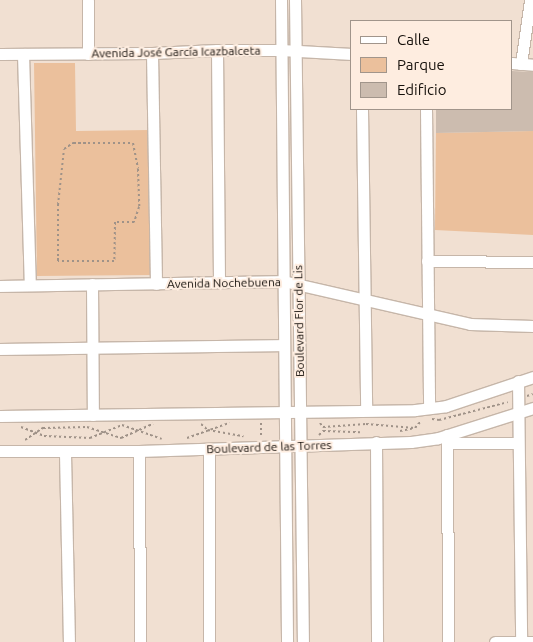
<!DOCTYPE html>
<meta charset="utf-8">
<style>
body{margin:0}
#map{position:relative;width:533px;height:642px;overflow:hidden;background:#f1e0d2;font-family:Ubuntu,sans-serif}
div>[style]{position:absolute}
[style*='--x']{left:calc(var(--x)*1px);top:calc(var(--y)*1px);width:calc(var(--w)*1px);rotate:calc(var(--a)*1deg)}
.green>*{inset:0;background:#ebc09c}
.building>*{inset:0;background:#ccbcaf}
.path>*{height:2px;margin-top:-1px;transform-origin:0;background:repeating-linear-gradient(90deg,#9f9288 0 2.5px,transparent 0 5px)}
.roads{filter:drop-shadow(1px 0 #c6b6a9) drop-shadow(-1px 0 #c6b6a9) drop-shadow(0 1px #c6b6a9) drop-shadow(0 -1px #c6b6a9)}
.minor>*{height:11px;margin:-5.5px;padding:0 5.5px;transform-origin:5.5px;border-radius:5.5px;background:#fff}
span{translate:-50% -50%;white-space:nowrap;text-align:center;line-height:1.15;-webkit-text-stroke:4px #feede0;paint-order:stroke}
.street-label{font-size:12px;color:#15100b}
.legend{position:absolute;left:350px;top:20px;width:162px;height:90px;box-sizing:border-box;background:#feede0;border:1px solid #a1958b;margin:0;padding:6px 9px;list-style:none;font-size:15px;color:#15100b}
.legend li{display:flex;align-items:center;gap:10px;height:25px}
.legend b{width:25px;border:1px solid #a1958b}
</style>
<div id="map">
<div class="green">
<i style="clip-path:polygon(34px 63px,75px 63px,76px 131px,149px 130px,152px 275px,37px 276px)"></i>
<i style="clip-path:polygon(533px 131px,533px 235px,435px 230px,436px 133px)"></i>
</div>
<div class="building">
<i style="clip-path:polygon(512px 71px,533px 72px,533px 131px,436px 133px,436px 109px,512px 109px)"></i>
</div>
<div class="path">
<i style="--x:73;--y:143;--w:60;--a:0"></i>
<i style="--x:133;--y:143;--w:26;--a:79"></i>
<i style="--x:138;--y:169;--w:38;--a:88"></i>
<i style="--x:139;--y:207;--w:16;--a:108"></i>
<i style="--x:134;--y:222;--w:19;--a:180"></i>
<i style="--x:115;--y:222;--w:39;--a:91"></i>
<i style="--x:114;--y:261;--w:56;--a:180"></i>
<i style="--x:58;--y:261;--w:56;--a:-90"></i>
<i style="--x:58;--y:205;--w:56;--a:-83.9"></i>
<i style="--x:64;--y:149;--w:11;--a:-34"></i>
<i style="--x:527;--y:396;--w:6;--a:-18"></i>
<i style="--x:432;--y:419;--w:7;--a:8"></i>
<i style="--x:439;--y:420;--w:71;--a:-14.6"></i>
<i style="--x:261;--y:423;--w:13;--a:90"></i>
<i style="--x:320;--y:423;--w:5;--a:53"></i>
<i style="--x:323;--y:427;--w:43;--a:-4"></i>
<i style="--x:366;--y:424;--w:49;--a:4.7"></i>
<i style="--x:415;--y:428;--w:9;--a:-49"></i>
<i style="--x:201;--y:424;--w:9;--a:41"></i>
<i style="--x:208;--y:430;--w:36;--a:10"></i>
<i style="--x:21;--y:427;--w:25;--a:21"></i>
<i style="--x:44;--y:436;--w:46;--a:2.5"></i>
<i style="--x:90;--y:438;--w:35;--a:-22"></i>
<i style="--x:122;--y:425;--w:42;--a:19.3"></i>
<i style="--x:400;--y:431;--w:15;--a:-11"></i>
<i style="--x:319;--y:435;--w:6;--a:-45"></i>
<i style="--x:323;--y:431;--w:37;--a:2"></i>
<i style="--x:187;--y:438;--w:45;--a:-19.7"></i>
<i style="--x:25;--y:440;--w:22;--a:-34"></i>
<i style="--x:43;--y:428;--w:44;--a:-1.3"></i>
<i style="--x:87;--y:427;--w:36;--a:18"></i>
<i style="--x:121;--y:438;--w:35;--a:-24"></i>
</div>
<div class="roads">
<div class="minor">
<i style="--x:88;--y:0;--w:54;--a:90"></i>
<i style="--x:281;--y:0;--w:642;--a:89.46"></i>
<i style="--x:295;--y:0;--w:642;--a:89.29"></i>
<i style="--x:217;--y:50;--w:232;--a:89.5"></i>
<i style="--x:152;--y:53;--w:231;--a:89"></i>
<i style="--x:0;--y:54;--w:152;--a:-0.4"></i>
<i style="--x:152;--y:53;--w:65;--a:-2.6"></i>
<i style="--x:217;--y:50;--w:64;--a:0"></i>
<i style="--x:281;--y:50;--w:71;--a:3.2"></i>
<i style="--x:23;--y:54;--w:231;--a:88.3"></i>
<i style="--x:512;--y:63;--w:21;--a:5"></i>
<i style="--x:521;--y:64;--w:65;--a:-82"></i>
<i style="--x:362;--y:109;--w:301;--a:89.2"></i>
<i style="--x:426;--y:109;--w:299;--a:89.4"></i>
<i style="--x:427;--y:261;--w:106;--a:0.5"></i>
<i style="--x:92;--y:284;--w:131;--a:89.6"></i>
<i style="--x:0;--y:286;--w:283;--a:-1"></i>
<i style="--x:283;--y:281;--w:192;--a:12.9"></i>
<i style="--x:470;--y:324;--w:63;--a:1.8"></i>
<i style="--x:0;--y:349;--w:284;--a:-0.8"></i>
<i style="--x:518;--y:381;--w:261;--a:89.3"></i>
<i style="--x:0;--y:416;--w:415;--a:-0.8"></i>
<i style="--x:415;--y:410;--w:31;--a:-7"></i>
<i style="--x:446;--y:406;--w:92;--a:-18.4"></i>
<i style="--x:447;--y:435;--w:207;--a:89.7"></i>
<i style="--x:376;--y:442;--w:200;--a:89.7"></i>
<i style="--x:447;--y:443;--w:70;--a:0"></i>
<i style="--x:209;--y:449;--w:193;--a:90"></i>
<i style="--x:0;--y:451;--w:139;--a:0"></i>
<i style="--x:139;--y:451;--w:272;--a:-1.9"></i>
<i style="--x:411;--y:442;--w:27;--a:-8"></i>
<i style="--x:438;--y:438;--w:100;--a:-17.5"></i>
<i style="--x:139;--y:451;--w:191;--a:89.7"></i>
<i style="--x:65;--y:453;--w:189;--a:88.8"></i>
<i style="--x:495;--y:642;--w:38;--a:0"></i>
</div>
</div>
<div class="street-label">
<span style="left:176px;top:52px;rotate:-1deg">Avenida José García Icazbalceta</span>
<span style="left:224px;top:283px;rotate:-1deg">Avenida Nochebuena</span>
<span style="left:299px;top:321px;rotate:-91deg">Boulevard Flor de Lis</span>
<span style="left:269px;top:447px;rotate:-2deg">Boulevard de las Torres</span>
</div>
<ul class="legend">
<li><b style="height:6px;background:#fff"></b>Calle</li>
<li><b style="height:14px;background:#ebc09c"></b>Parque</li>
<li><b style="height:14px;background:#ccbcaf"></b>Edificio</li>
</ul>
</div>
